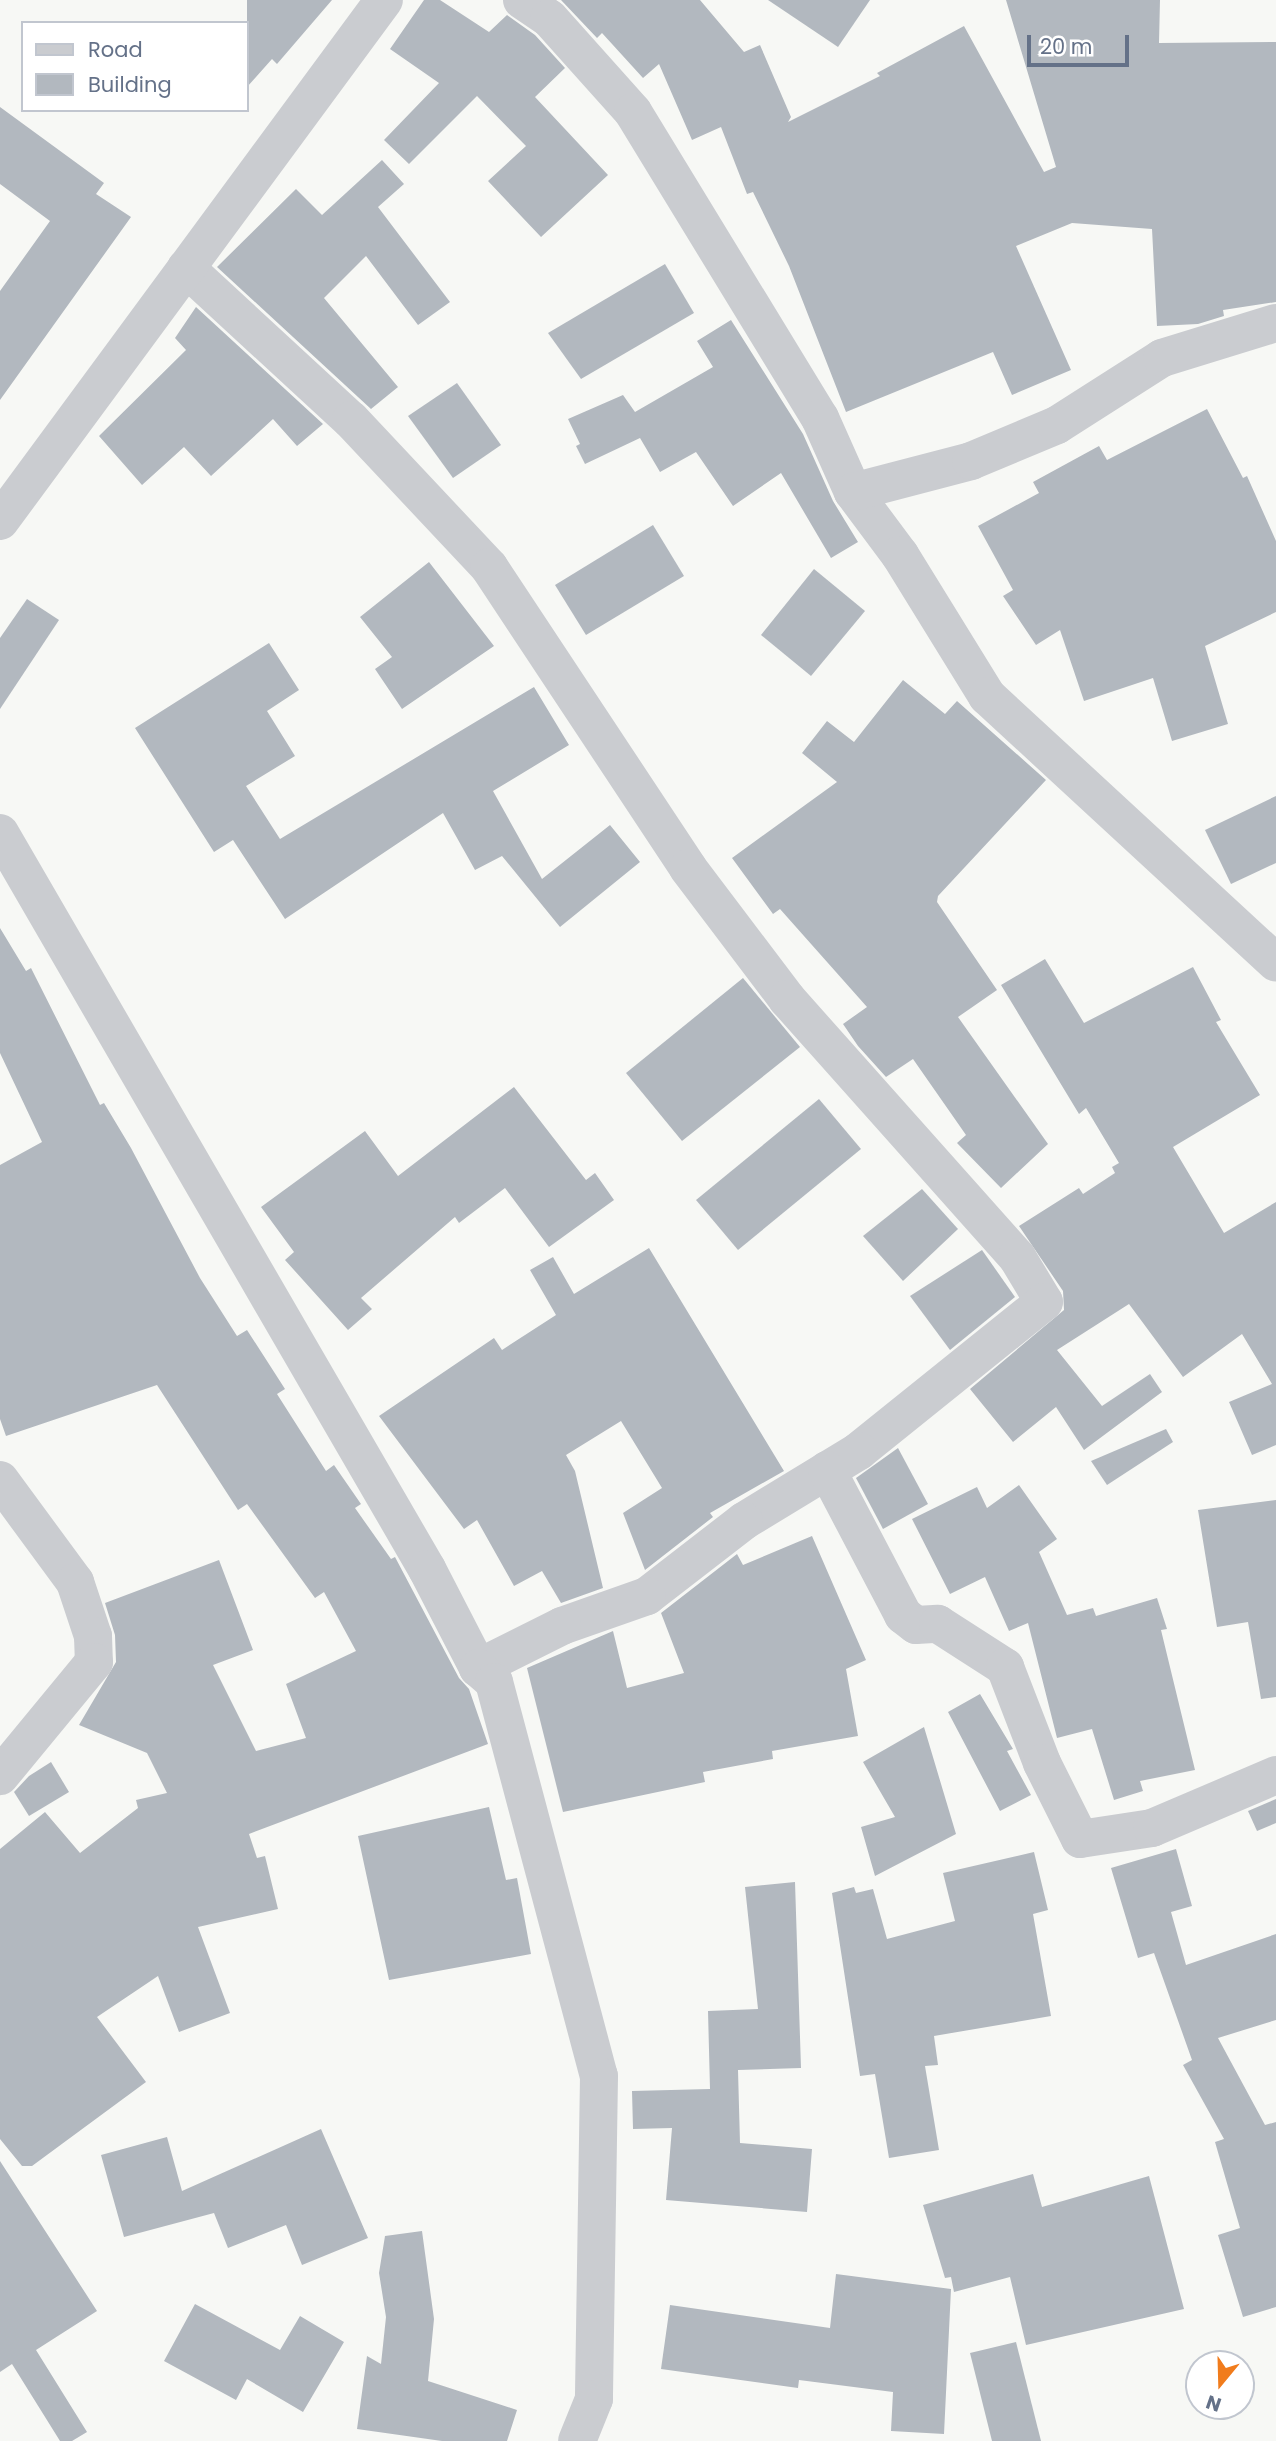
<!DOCTYPE html>
<style>
body{margin:0}
#map{position:relative;width:1276px;height:2441px;overflow:hidden;background:#f7f8f5;font-family:Poppins,sans-serif}
div>[style]{position:absolute}
[style*='--x']{left:calc(var(--x)*1px);top:calc(var(--y)*1px);width:calc(var(--w)*1px);rotate:calc(var(--a)*1deg)}
.building>*{inset:0;background:#b2b8bf}
.minor>*{height:38px;margin:-19px;padding:0 19px;transform-origin:19px;border-radius:19px;background:#caccd0}
span{translate:-50% -50%;white-space:nowrap;text-align:center;line-height:1.15;-webkit-text-stroke:7px #fff;paint-order:stroke}
.legend{position:absolute;left:21px;top:21px;width:228px;height:91px;box-sizing:border-box;background:#fff;border:2px solid #c1c6cf;margin:0;padding:9px 12px;list-style:none;font-size:21px;color:#647188}
.legend li{display:flex;align-items:center;gap:14px;height:35px}
.legend b{width:35px;border:2px solid #c1c6cf}
.north{position:absolute;left:1185px;top:2350px;width:70px;height:70px;box-sizing:border-box;background:#fff;border:2px solid #c1c6cf;border-radius:50%;rotate:199deg;font-size:19px;font-weight:700;line-height:28px;text-align:center;color:#647188}
.north::after{content:'';display:block;margin:auto;width:24px;height:32px;background:#f17c1c;clip-path:polygon(50% 0,100% 100%,50% 72%,0 100%)}
.scale{position:absolute;left:1027px;top:35px;width:102px;height:32px;box-sizing:border-box;border:4px solid #647188;border-top:0;padding-left:9px;font-size:21px;line-height:24px;white-space:nowrap;color:#647188;-webkit-text-stroke:5px #fff;paint-order:stroke}
</style>
<div id="map">
<div class="building">
<i style="clip-path:polygon(247px 0,332px 0,277px 64px,272px 59px,247px 87px)"></i>
<i style="clip-path:polygon(424px 0,440px 0,489px 32px,507px 15px,535px 35px,565px 68px,535px 97px,608px 175px,541px 237px,488px 181px,526px 146px,477px 96px,409px 164px,384px 140px,439px 83px,390px 49px)"></i>
<i style="clip-path:polygon(561px 0,700px 0,744px 52px,760px 45px,791px 117px,788px 122px,880px 76px,877px 73px,964px 26px,1044px 172px,1056px 167px,1006px 0,1160px 0,1159px 43px,1276px 42px,1276px 302px,1223px 310px,1224px 316px,1198px 324px,1157px 326px,1152px 229px,1072px 223px,1016px 246px,1071px 370px,1012px 395px,993px 352px,846px 412px,789px 266px,753px 192px,747px 194px,721px 127px,692px 140px,659px 64px,643px 78px,602px 33px,597px 38px)"></i>
<i style="clip-path:polygon(768px 0,870px 0,838px 47px)"></i>
<i style="clip-path:polygon(0 107px,104px 183px,96px 194px,131px 217px,0 400px,0 291px,50px 221px,0 184px)"></i>
<i style="clip-path:polygon(382px 160px,404px 184px,378px 207px,450px 302px,418px 325px,366px 256px,324px 298px,398px 387px,371px 409px,217px 267px,296px 189px,322px 215px)"></i>
<i style="clip-path:polygon(665px 264px,694px 313px,581px 379px,548px 333px)"></i>
<i style="clip-path:polygon(196px 307px,323px 424px,297px 446px,273px 419px,211px 476px,184px 447px,142px 485px,99px 436px,186px 350px,175px 338px)"></i>
<i style="clip-path:polygon(731px 320px,803px 434px,833px 501px,858px 542px,831px 558px,781px 473px,733px 506px,696px 452px,660px 472px,640px 438px,585px 464px,576px 446px,580px 444px,568px 419px,623px 395px,635px 412px,713px 367px,697px 341px)"></i>
<i style="clip-path:polygon(457px 383px,501px 445px,453px 478px,408px 416px)"></i>
<i style="clip-path:polygon(1207px 409px,1243px 478px,1247px 476px,1276px 541px,1276px 612px,1205px 646px,1228px 724px,1172px 741px,1153px 678px,1084px 701px,1060px 630px,1036px 645px,1003px 596px,1013px 590px,978px 526px,1039px 493px,1033px 482px,1099px 446px,1107px 460px)"></i>
<i style="clip-path:polygon(653px 525px,684px 576px,586px 635px,555px 585px)"></i>
<i style="clip-path:polygon(429px 562px,494px 646px,402px 709px,375px 669px,392px 657px,360px 617px)"></i>
<i style="clip-path:polygon(814px 569px,865px 611px,811px 676px,761px 635px)"></i>
<i style="clip-path:polygon(27px 599px,59px 620px,0 709px,0 638px)"></i>
<i style="clip-path:polygon(269px 643px,299px 690px,267px 711px,295px 756px,246px 786px,280px 839px,534px 687px,569px 745px,493px 791px,542px 879px,610px 825px,640px 862px,560px 927px,502px 856px,475px 870px,443px 813px,285px 919px,233px 840px,214px 852px,135px 728px)"></i>
<i style="clip-path:polygon(903px 680px,945px 714px,957px 701px,1046px 780px,938px 896px,937px 902px,997px 990px,958px 1017px,1048px 1144px,1001px 1188px,957px 1143px,966px 1135px,913px 1059px,886px 1077px,858px 1046px,843px 1024px,867px 1007px,780px 909px,773px 914px,732px 858px,837px 782px,802px 753px,827px 721px,854px 742px)"></i>
<i style="clip-path:polygon(1276px 796px,1276px 863px,1231px 884px,1205px 830px)"></i>
<i style="clip-path:polygon(0 928px,26px 971px,31px 968px,100px 1105px,104px 1103px,131px 1148px,200px 1278px,237px 1336px,247px 1330px,285px 1389px,277px 1394px,326px 1471px,334px 1465px,361px 1504px,355px 1508px,391px 1559px,395px 1557px,459px 1678px,469px 1689px,488px 1744px,249px 1834px,257px 1858px,265px 1856px,278px 1909px,198px 1927px,230px 2013px,179px 2032px,158px 1976px,97px 2017px,146px 2082px,32px 2166px,22px 2166px,0 2139px,0 1849px,45px 1812px,80px 1853px,138px 1808px,136px 1800px,167px 1793px,147px 1753px,79px 1725px,116px 1662px,115px 1635px,105px 1603px,219px 1560px,253px 1650px,213px 1665px,256px 1751px,306px 1738px,286px 1684px,356px 1651px,324px 1592px,315px 1598px,247px 1504px,238px 1510px,157px 1385px,6px 1436px,0 1419px,0 1165px,42px 1142px,0 1053px)"></i>
<i style="clip-path:polygon(1045px 959px,1084px 1023px,1193px 967px,1221px 1020px,1216px 1022px,1260px 1095px,1173px 1147px,1224px 1233px,1276px 1202px,1276px 1445px,1252px 1455px,1229px 1402px,1272px 1384px,1242px 1334px,1183px 1377px,1129px 1304px,1057px 1350px,1102px 1406px,1150px 1374px,1162px 1392px,1084px 1450px,1056px 1407px,1013px 1442px,970px 1389px,1064px 1310px,1063px 1291px,1019px 1226px,1079px 1188px,1083px 1194px,1115px 1173px,1112px 1167px,1119px 1163px,1086px 1108px,1079px 1114px,1001px 985px)"></i>
<i style="clip-path:polygon(743px 978px,800px 1047px,682px 1141px,626px 1073px)"></i>
<i style="clip-path:polygon(514px 1087px,586px 1180px,595px 1173px,614px 1200px,549px 1247px,505px 1188px,459px 1223px,455px 1217px,361px 1298px,372px 1309px,348px 1330px,285px 1260px,294px 1252px,261px 1207px,365px 1131px,398px 1176px)"></i>
<i style="clip-path:polygon(819px 1099px,861px 1149px,738px 1250px,696px 1200px)"></i>
<i style="clip-path:polygon(922px 1189px,958px 1229px,903px 1281px,863px 1236px)"></i>
<i style="clip-path:polygon(649px 1248px,784px 1471px,710px 1513px,713px 1517px,645px 1570px,623px 1513px,662px 1488px,621px 1421px,566px 1455px,575px 1471px,603px 1588px,561px 1603px,542px 1571px,514px 1586px,477px 1520px,464px 1529px,379px 1416px,494px 1338px,502px 1350px,556px 1315px,530px 1270px,553px 1257px,574px 1294px)"></i>
<i style="clip-path:polygon(982px 1250px,1015px 1297px,950px 1350px,910px 1296px)"></i>
<i style="clip-path:polygon(1166px 1429px,1173px 1442px,1107px 1485px,1091px 1461px)"></i>
<i style="clip-path:polygon(898px 1448px,928px 1504px,883px 1529px,856px 1478px)"></i>
<i style="clip-path:polygon(1019px 1485px,1057px 1539px,1039px 1552px,1067px 1615px,1093px 1608px,1096px 1616px,1157px 1598px,1167px 1629px,1161px 1630px,1195px 1770px,1140px 1781px,1143px 1791px,1114px 1800px,1092px 1729px,1057px 1738px,1028px 1623px,1009px 1631px,985px 1577px,950px 1594px,912px 1519px,977px 1487px,987px 1508px)"></i>
<i style="clip-path:polygon(1276px 1500px,1276px 1697px,1261px 1699px,1248px 1622px,1217px 1627px,1198px 1510px)"></i>
<i style="clip-path:polygon(812px 1536px,866px 1660px,846px 1669px,858px 1736px,772px 1751px,773px 1759px,703px 1772px,705px 1782px,563px 1812px,527px 1668px,613px 1631px,627px 1688px,684px 1673px,661px 1613px,737px 1554px,743px 1565px)"></i>
<i style="clip-path:polygon(980px 1694px,1013px 1749px,1007px 1751px,1031px 1795px,1000px 1811px,948px 1712px)"></i>
<i style="clip-path:polygon(924px 1727px,956px 1834px,875px 1876px,861px 1827px,895px 1817px,863px 1762px)"></i>
<i style="clip-path:polygon(51px 1762px,69px 1792px,29px 1816px,14px 1792px,29px 1776px)"></i>
<i style="clip-path:polygon(1276px 1799px,1276px 1823px,1257px 1831px,1248px 1811px)"></i>
<i style="clip-path:polygon(489px 1807px,506px 1880px,517px 1878px,531px 1954px,389px 1980px,358px 1836px)"></i>
<i style="clip-path:polygon(1176px 1849px,1192px 1906px,1171px 1912px,1186px 1965px,1276px 1934px,1276px 2020px,1218px 2038px,1265px 2125px,1276px 2122px,1276px 2307px,1243px 2317px,1218px 2235px,1240px 2228px,1215px 2142px,1224px 2139px,1183px 2065px,1192px 2060px,1154px 1953px,1138px 1958px,1111px 1868px)"></i>
<i style="clip-path:polygon(1034px 1852px,1048px 1910px,1033px 1914px,1051px 2016px,934px 2036px,938px 2065px,925px 2066px,939px 2150px,889px 2158px,875px 2074px,860px 2076px,832px 1893px,854px 1887px,856px 1893px,873px 1889px,887px 1939px,955px 1921px,943px 1873px)"></i>
<i style="clip-path:polygon(795px 1882px,801px 2068px,738px 2070px,740px 2143px,812px 2149px,807px 2212px,666px 2200px,672px 2128px,633px 2129px,632px 2091px,710px 2089px,708px 2011px,758px 2009px,745px 1887px)"></i>
<i style="clip-path:polygon(321px 2129px,368px 2238px,302px 2265px,286px 2225px,228px 2248px,214px 2213px,124px 2237px,101px 2155px,167px 2137px,182px 2191px)"></i>
<i style="clip-path:polygon(0 2161px,97px 2311px,36px 2350px,87px 2432px,72px 2441px,60px 2441px,12px 2364px,0 2372px)"></i>
<i style="clip-path:polygon(1033px 2174px,1042px 2207px,1149px 2176px,1184px 2309px,1026px 2345px,1010px 2277px,954px 2292px,951px 2277px,945px 2278px,923px 2205px)"></i>
<i style="clip-path:polygon(422px 2231px,434px 2319px,428px 2381px,517px 2410px,507px 2441px,442px 2441px,357px 2429px,367px 2356px,381px 2364px,386px 2317px,379px 2273px,385px 2236px)"></i>
<i style="clip-path:polygon(836px 2274px,951px 2289px,944px 2434px,891px 2431px,893px 2392px,799px 2380px,798px 2388px,661px 2369px,670px 2305px,830px 2328px)"></i>
<i style="clip-path:polygon(195px 2304px,280px 2350px,300px 2316px,344px 2342px,303px 2412px,247px 2379px,236px 2400px,164px 2361px)"></i>
<i style="clip-path:polygon(1016px 2342px,1041px 2441px,992px 2441px,970px 2353px)"></i>
</div>
<div class="minor">
<i style="--x:522;--y:0;--w:32;--a:34"></i>
<i style="--x:549;--y:18;--w:126;--a:48.2"></i>
<i style="--x:633;--y:112;--w:359;--a:58.6"></i>
<i style="--x:820;--y:418;--w:81;--a:66"></i>
<i style="--x:853;--y:492;--w:79;--a:53.3"></i>
<i style="--x:900;--y:555;--w:166;--a:58.3"></i>
<i style="--x:987;--y:696;--w:393;--a:42.7"></i>
<i style="--x:186;--y:268;--w:224;--a:42.7"></i>
<i style="--x:351;--y:420;--w:202;--a:46.8"></i>
<i style="--x:489;--y:567;--w:361;--a:56.5"></i>
<i style="--x:688;--y:868;--w:164;--a:52.9"></i>
<i style="--x:787;--y:999;--w:346;--a:48.3"></i>
<i style="--x:1017;--y:1257;--w:52;--a:59"></i>
<i style="--x:1044;--y:1302;--w:238;--a:141.2"></i>
<i style="--x:859;--y:1451;--w:135;--a:148.7"></i>
<i style="--x:744;--y:1521;--w:123;--a:142.3"></i>
<i style="--x:647;--y:1596;--w:90;--a:160.6"></i>
<i style="--x:562;--y:1626;--w:94;--a:153.4"></i>
<i style="--x:853;--y:492;--w:122;--a:-14.7"></i>
<i style="--x:971;--y:461;--w:93;--a:-22.7"></i>
<i style="--x:1057;--y:425;--w:125;--a:-32.5"></i>
<i style="--x:1162;--y:358;--w:119;--a:-17.1"></i>
<i style="--x:0;--y:521;--w:647;--a:-53.61"></i>
<i style="--x:0;--y:833;--w:851;--a:59.88"></i>
<i style="--x:427;--y:1569;--w:111;--a:62.7"></i>
<i style="--x:478;--y:1668;--w:21;--a:41"></i>
<i style="--x:494;--y:1682;--w:408;--a:75.1"></i>
<i style="--x:599;--y:2076;--w:323;--a:90.9"></i>
<i style="--x:594;--y:2399;--w:45;--a:112"></i>
<i style="--x:827;--y:1470;--w:164;--a:62.3"></i>
<i style="--x:903;--y:1615;--w:16;--a:38"></i>
<i style="--x:916;--y:1625;--w:22;--a:-3"></i>
<i style="--x:938;--y:1624;--w:80;--a:32.7"></i>
<i style="--x:1005;--y:1667;--w:103;--a:68.9"></i>
<i style="--x:1042;--y:1763;--w:85;--a:63.4"></i>
<i style="--x:1080;--y:1839;--w:73;--a:-8.7"></i>
<i style="--x:1152;--y:1828;--w:135;--a:-23.1"></i>
<i style="--x:0;--y:1480;--w:127;--a:53.7"></i>
<i style="--x:75;--y:1582;--w:57;--a:71.6"></i>
<i style="--x:93;--y:1636;--w:26;--a:88"></i>
<i style="--x:94;--y:1662;--w:148;--a:129.5"></i>
</div>
<ul class="legend">
<li><b style="height:9px;background:#caccd0"></b>Road</li>
<li><b style="height:19px;background:#b2b8bf"></b>Building</li>
</ul>
<div class="north">N</div>
<div class="scale">20 m</div>
</div>
